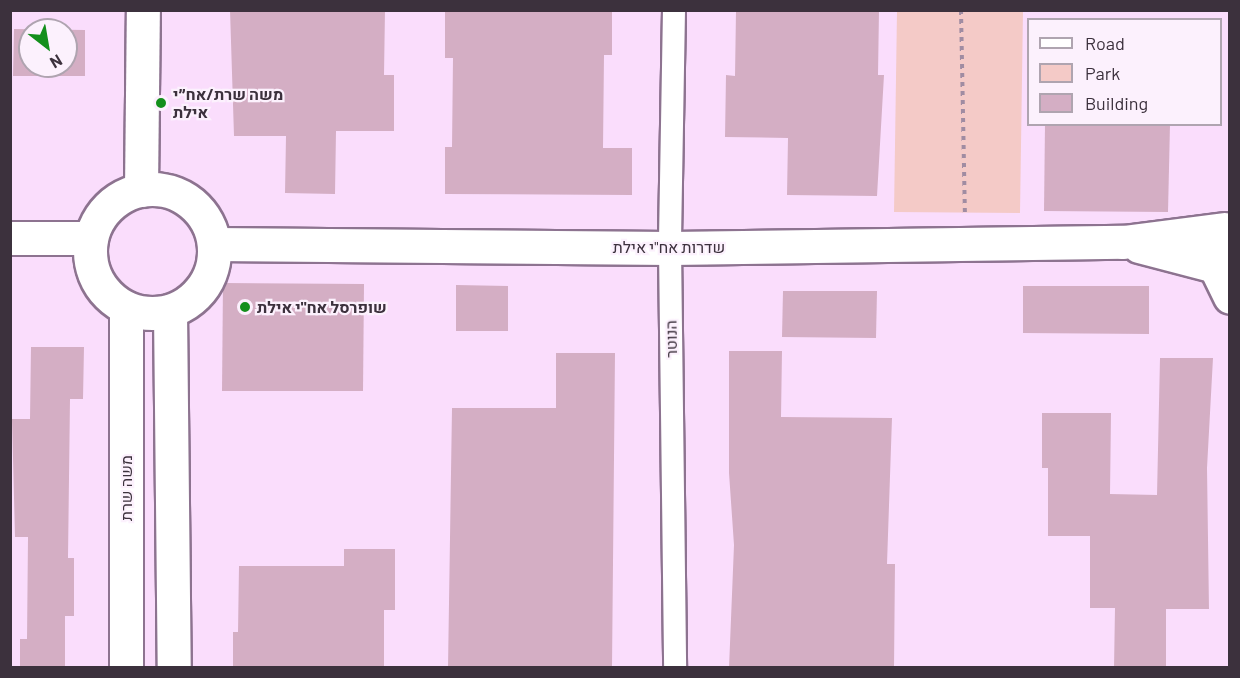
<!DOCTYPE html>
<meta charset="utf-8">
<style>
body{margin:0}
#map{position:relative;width:1240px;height:678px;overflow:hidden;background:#faddfc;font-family:Barlow,Heebo,sans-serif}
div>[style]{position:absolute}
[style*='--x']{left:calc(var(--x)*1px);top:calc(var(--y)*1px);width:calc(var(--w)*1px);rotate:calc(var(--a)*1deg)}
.green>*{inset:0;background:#f4cac7}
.building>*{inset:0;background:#d4aec4}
.path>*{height:4px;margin-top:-2px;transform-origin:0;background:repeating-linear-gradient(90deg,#a08ca2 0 4.5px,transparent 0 9px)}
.roads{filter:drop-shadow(2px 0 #8d7390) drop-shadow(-2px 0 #8d7390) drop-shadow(0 2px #8d7390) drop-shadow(0 -2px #8d7390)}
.street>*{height:22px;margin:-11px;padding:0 11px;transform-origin:11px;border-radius:11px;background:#fff}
.secondary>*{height:33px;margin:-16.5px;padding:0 16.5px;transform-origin:16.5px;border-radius:16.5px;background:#fff}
.secondary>.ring{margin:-16.5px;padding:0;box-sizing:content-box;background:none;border:33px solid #fff;border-radius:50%}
.dots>*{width:16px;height:16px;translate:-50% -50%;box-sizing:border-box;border:3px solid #fcf1fd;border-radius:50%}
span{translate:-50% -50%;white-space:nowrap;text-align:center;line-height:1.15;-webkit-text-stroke:4.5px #fcf1fd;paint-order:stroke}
.poi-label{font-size:16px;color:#3c313d;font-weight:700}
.left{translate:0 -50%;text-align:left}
.street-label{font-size:16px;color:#3c313d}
.frame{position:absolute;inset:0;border:12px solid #3c313d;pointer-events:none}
.legend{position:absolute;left:1027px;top:18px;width:195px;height:108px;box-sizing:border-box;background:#fcf1fd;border:2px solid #afa4b0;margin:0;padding:8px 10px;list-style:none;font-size:18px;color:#3c313d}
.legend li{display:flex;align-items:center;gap:12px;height:30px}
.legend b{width:30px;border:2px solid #afa4b0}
.north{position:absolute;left:18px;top:18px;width:60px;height:60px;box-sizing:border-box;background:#fcf1fd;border:2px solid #afa4b0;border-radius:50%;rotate:149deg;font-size:16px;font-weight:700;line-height:24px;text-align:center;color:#3c313d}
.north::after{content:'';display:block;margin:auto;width:21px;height:27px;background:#148f1c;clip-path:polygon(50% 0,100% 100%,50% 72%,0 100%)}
</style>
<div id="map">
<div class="green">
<i style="clip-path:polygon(897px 11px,1023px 11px,1020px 213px,894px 212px)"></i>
</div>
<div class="building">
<i style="clip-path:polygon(230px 10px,385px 10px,384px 75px,394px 75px,394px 131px,336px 131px,335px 194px,285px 193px,286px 136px,234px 136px)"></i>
<i style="clip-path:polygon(445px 10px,612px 10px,612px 55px,604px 55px,603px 148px,632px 148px,632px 195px,445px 194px,445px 147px,452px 147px,453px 58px,445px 58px)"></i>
<i style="clip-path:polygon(879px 10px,878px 75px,884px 75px,877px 196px,787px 195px,788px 138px,725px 137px,726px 75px,735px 76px,736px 11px)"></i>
<i style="clip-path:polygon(evenodd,14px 29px,85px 30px,85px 76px,13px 76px,14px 29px,30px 30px,66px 30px,66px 66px,30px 66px,30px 30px)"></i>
<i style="clip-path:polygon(1045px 124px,1170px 124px,1168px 212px,1044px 211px)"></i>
<i style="clip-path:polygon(223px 283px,364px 284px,363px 391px,222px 391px)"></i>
<i style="clip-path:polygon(456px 285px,508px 286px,508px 331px,456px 331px)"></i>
<i style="clip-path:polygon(1023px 286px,1149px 286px,1149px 334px,1023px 333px)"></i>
<i style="clip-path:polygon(783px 291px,877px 291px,876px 338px,782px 337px)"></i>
<i style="clip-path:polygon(31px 347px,84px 347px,83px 399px,70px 399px,68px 558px,74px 558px,74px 616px,65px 616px,65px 668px,20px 668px,20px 639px,27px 639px,28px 537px,15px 537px,12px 419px,30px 419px)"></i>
<i style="clip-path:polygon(729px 351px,782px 351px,781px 417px,892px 418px,887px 564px,895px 564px,894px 668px,729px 668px,734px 545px,729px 473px)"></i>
<i style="clip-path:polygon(556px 353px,615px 353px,612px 668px,448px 668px,452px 408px,556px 408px)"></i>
<i style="clip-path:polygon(1160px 358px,1213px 358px,1207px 468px,1209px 609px,1166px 609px,1166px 668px,1114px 668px,1115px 608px,1090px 608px,1090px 536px,1048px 536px,1048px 468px,1042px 468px,1042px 413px,1111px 413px,1110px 494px,1157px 495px)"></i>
<i style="clip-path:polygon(344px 549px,395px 549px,395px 610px,384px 610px,384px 668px,233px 668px,233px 632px,238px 632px,239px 566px,344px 566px)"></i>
</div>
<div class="path">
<i style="--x:961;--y:10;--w:206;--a:88.9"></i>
</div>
<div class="roads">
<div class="street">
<i style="--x:674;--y:10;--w:238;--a:91"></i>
<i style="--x:670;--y:248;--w:420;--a:89.3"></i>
</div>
<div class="secondary">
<i class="ring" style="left:90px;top:189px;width:91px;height:91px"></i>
<i style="--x:141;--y:190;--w:180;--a:-89.4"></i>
<i style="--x:10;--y:238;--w:81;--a:0"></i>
<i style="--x:214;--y:244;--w:456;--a:0.5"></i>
<i style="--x:670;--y:248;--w:453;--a:-0.8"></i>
<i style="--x:1123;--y:242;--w:102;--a:-7.3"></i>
<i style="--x:1139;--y:246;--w:79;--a:14.7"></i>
<i style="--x:1217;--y:246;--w:20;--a:96"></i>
<i style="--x:1215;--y:266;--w:34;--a:64"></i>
<i style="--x:170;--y:311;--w:357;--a:89.4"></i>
<i style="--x:126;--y:668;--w:360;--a:-90"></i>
</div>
</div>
<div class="dots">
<i style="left:161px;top:103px;background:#148f1c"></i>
<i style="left:245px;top:307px;background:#148f1c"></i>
</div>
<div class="poi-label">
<span class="left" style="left:173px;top:103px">משה שרת/אח״י<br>אילת</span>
<span class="left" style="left:257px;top:307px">שופרסל אח"י אילת</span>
</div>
<div class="street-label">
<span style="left:669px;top:247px">שדרות אח"י אילת</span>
<span style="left:671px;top:339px;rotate:-91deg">הנוטר</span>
<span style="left:126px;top:488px;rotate:-90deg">משה שרת</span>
</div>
<div class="frame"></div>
<ul class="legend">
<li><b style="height:8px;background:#fff"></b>Road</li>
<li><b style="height:16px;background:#f4cac7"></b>Park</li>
<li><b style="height:16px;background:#d4aec4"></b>Building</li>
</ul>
<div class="north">N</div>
</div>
